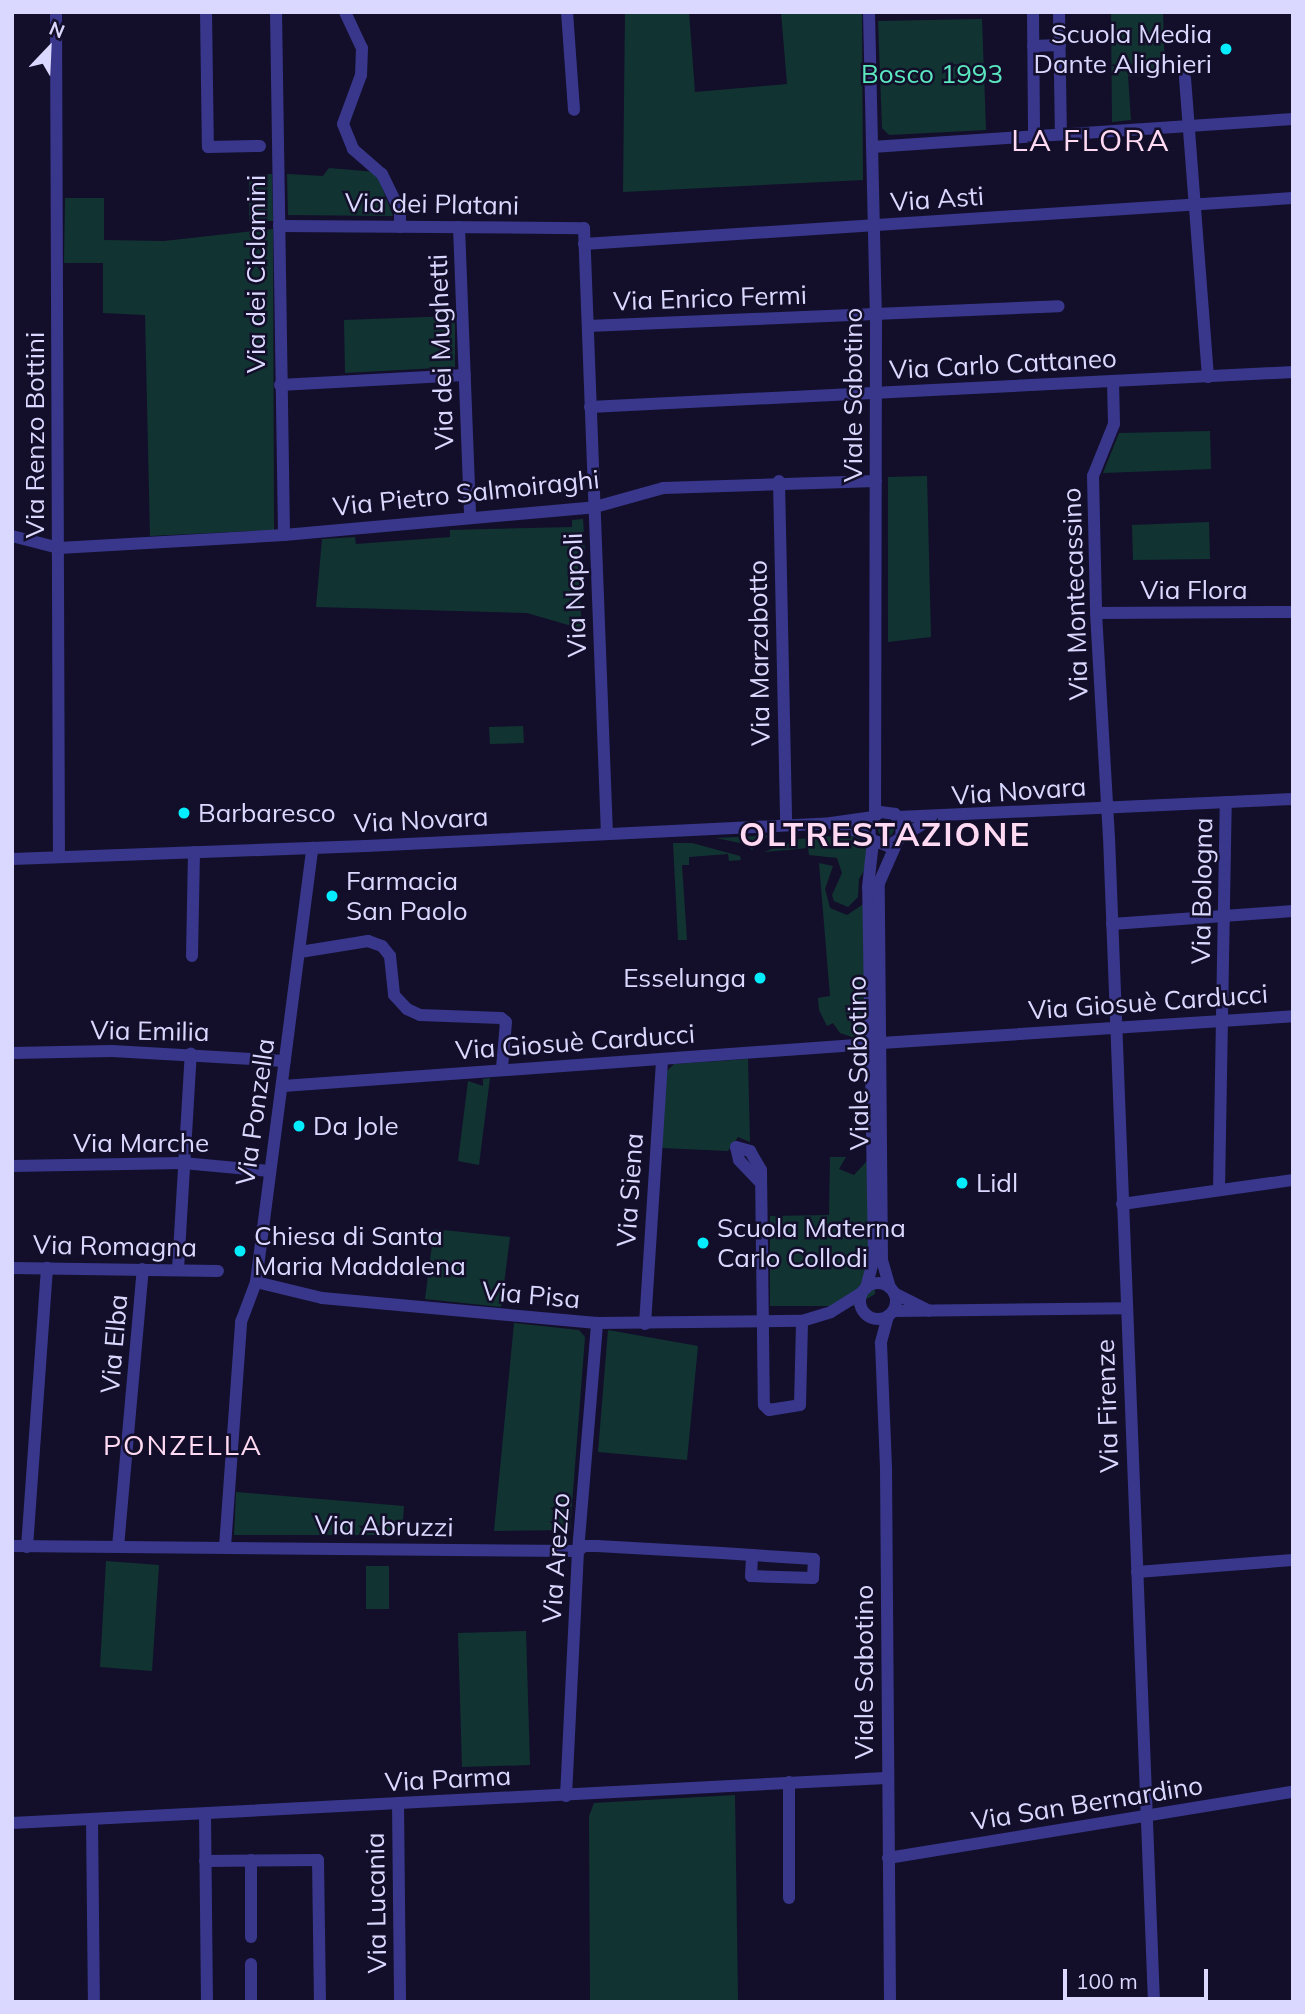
<!DOCTYPE html>
<meta charset="utf-8">
<style>
body{margin:0}
#map{position:relative;width:1305px;height:2014px;overflow:hidden;background:#130f2a;font-family:Mulish,sans-serif}
div>[style]{position:absolute}
[style*='--x']{left:calc(var(--x)*1px);top:calc(var(--y)*1px);width:calc(var(--w)*1px);rotate:calc(var(--a)*1deg)}
.green>*{inset:0;background:#113432}
.round{border-radius:50%}
.minor>*{height:12px;margin:-6px;padding:0 6px;transform-origin:6px;border-radius:6px;background:#38378c}
.minor>.ring{margin:-6px;padding:0;box-sizing:content-box;background:none;border:12px solid #38378c;border-radius:50%}
.dots>*{width:19px;height:19px;translate:-50% -50%;box-sizing:border-box;border:4px solid #130f2a;border-radius:50%}
span{translate:-50% -50%;white-space:nowrap;text-align:center;line-height:1.15;-webkit-text-stroke:5px #130f2a;paint-order:stroke}
.poi-label{font-size:26px;color:#dbd8ff}
.right{translate:-100% -50%;text-align:right}
.left{translate:0 -50%;text-align:left}
.park-label{font-size:26px;color:#5be7c0}
.street-label{font-size:26px;color:#dbd8ff}
.neighbourhood-label{font-size:28px;color:#ffdaf2;letter-spacing:2px}
.quarter-label{font-size:30px;color:#ffdaf2;letter-spacing:2px}
.district-label{font-size:33px;color:#ffdaf2;font-weight:700;letter-spacing:2px}
.frame{position:absolute;inset:0;border:14px solid #dbd8ff;pointer-events:none}
.north{position:absolute;left:14px;top:14px;width:70px;height:70px;-webkit-text-stroke:5px #130f2a;paint-order:stroke;rotate:23deg;font-size:19px;font-weight:700;line-height:28px;text-align:center;color:#dbd8ff}
.north::after{content:'';display:block;margin:auto;width:24px;height:32px;background:#dbd8ff;clip-path:polygon(50% 0,100% 100%,50% 72%,0 100%)}
.scale{position:absolute;left:1063px;top:1969px;width:145px;height:32px;box-sizing:border-box;border:4px solid #dbd8ff;border-top:0;padding-left:9px;font-size:21px;line-height:24px;white-space:nowrap;color:#dbd8ff;-webkit-text-stroke:5px #130f2a;paint-order:stroke}
</style>
<div id="map">
<div class="green">
<i style="clip-path:polygon(625px 12px,689px 12px,695px 92px,787px 84px,781px 12px,862px 12px,863px 180px,623px 192px)"></i>
<i style="clip-path:polygon(1111px 12px,1163px 12px,1165px 74px,1128px 76px,1131px 120px,1112px 122px)"></i>
<i style="clip-path:polygon(982px 19px,986px 130px,889px 135px,882px 128px,878px 21px)"></i>
<i style="clip-path:polygon(329px 168px,376px 172px,393px 216px,288px 215px,287px 174px,323px 176px)"></i>
<i style="clip-path:polygon(272px 174px,273px 221px,249px 221px,249px 175px)"></i>
<i style="clip-path:polygon(65px 198px,104px 198px,104px 240px,164px 241px,273px 229px,274px 530px,150px 536px,145px 315px,103px 313px,103px 263px,64px 263px)"></i>
<i style="clip-path:polygon(455px 316px,455px 367px,345px 373px,344px 320px)"></i>
<i style="clip-path:polygon(1210px 431px,1211px 469px,1103px 473px,1119px 433px)"></i>
<i style="clip-path:polygon(927px 476px,931px 637px,888px 642px,888px 477px)"></i>
<i style="clip-path:polygon(583px 519px,585px 552px,577px 553px,582px 629px,527px 613px,316px 607px,322px 539px,355px 537px,356px 544px,450px 537px,450px 530px,572px 527px,572px 520px)"></i>
<i style="clip-path:polygon(1209px 522px,1210px 559px,1133px 560px,1132px 525px)"></i>
<i style="clip-path:polygon(523px 726px,524px 743px,490px 744px,489px 727px)"></i>
<i class="round" style="left:878px;top:821px;width:16px;height:16px"></i>
<i style="clip-path:polygon(855px 834px,867px 846px,867px 866px,859px 879px,858px 897px,848px 907px,834px 901px,832px 895px,842px 873px,837px 858px,809px 855px,808px 848px,764px 852px,799px 839px)"></i>
<i style="clip-path:polygon(779px 835px,760px 839px,752px 850px,745px 844px,716px 838px)"></i>
<i style="clip-path:polygon(673px 843px,692px 843px,740px 856px,741px 860px,729px 861px,728px 854px,689px 857px,689px 865px,682px 865px,687px 940px,678px 940px)"></i>
<i style="clip-path:polygon(819px 863px,833px 866px,825px 889px,830px 908px,847px 915px,865px 903px,865px 1026px,855px 1038px,840px 1033px,833px 1023px,827px 1026px,819px 1010px,818px 998px,830px 996px)"></i>
<i style="clip-path:polygon(748px 1059px,750px 1142px,738px 1137px,728px 1151px,662px 1148px,666px 1072px,674px 1064px)"></i>
<i style="clip-path:polygon(490px 1078px,479px 1165px,458px 1161px,468px 1081px,483px 1086px,483px 1079px)"></i>
<i style="clip-path:polygon(830px 1157px,846px 1157px,839px 1169px,854px 1175px,867px 1161px,874px 1161px,875px 1294px,855px 1306px,770px 1306px,770px 1216px,829px 1215px)"></i>
<i style="clip-path:polygon(434px 1229px,510px 1237px,501px 1307px,425px 1299px)"></i>
<i style="clip-path:polygon(514px 1323px,579px 1330px,585px 1337px,570px 1530px,494px 1531px)"></i>
<i style="clip-path:polygon(608px 1330px,698px 1346px,687px 1460px,598px 1452px)"></i>
<i style="clip-path:polygon(236px 1492px,404px 1506px,402px 1535px,234px 1535px)"></i>
<i style="clip-path:polygon(106px 1561px,159px 1565px,152px 1671px,100px 1667px)"></i>
<i style="clip-path:polygon(366px 1566px,389px 1566px,389px 1609px,366px 1609px)"></i>
<i style="clip-path:polygon(526px 1631px,530px 1765px,462px 1767px,458px 1633px)"></i>
<i style="clip-path:polygon(735px 1795px,738px 2002px,590px 2002px,589px 1816px,594px 1803px)"></i>
</div>
<div class="minor">
<i style="--x:56;--y:12;--w:845;--a:89.8"></i>
<i style="--x:206;--y:12;--w:135;--a:89.2"></i>
<i style="--x:208;--y:147;--w:52;--a:-1.1"></i>
<i style="--x:276;--y:12;--w:523;--a:89.12"></i>
<i style="--x:345;--y:12;--w:40;--a:65"></i>
<i style="--x:362;--y:48;--w:27;--a:92"></i>
<i style="--x:361;--y:75;--w:52;--a:110.2"></i>
<i style="--x:343;--y:124;--w:27;--a:68"></i>
<i style="--x:353;--y:149;--w:38;--a:41"></i>
<i style="--x:382;--y:174;--w:41;--a:64.1"></i>
<i style="--x:400;--y:211;--w:16;--a:90"></i>
<i style="--x:567;--y:12;--w:98;--a:85.9"></i>
<i style="--x:869;--y:12;--w:302;--a:88.7"></i>
<i style="--x:876;--y:314;--w:500;--a:90.11"></i>
<i style="--x:1033;--y:12;--w:124;--a:89.5"></i>
<i style="--x:1059;--y:12;--w:122;--a:89.1"></i>
<i style="--x:1033;--y:46;--w:27;--a:-2"></i>
<i style="--x:1185;--y:78;--w:300;--a:85.6"></i>
<i style="--x:872;--y:147;--w:422;--a:-3.8"></i>
<i style="--x:279;--y:226;--w:305;--a:0.4"></i>
<i style="--x:584;--y:228;--w:606;--a:87.83"></i>
<i style="--x:459;--y:227;--w:289;--a:87.8"></i>
<i style="--x:584;--y:244;--w:710;--a:-3.71"></i>
<i style="--x:588;--y:326;--w:471;--a:-2.4"></i>
<i style="--x:1113;--y:382;--w:42;--a:88.6"></i>
<i style="--x:1114;--y:424;--w:56;--a:112"></i>
<i style="--x:1093;--y:476;--w:137;--a:88.7"></i>
<i style="--x:1096;--y:613;--w:224;--a:86.7"></i>
<i style="--x:1109;--y:837;--w:1166;--a:87.79"></i>
<i style="--x:280;--y:385;--w:185;--a:-3.1"></i>
<i style="--x:590;--y:407;--w:704;--a:-2.85"></i>
<i style="--x:779;--y:481;--w:344;--a:88.8"></i>
<i style="--x:12;--y:536;--w:49;--a:14.3"></i>
<i style="--x:59;--y:548;--w:225;--a:-3.3"></i>
<i style="--x:284;--y:535;--w:312;--a:-5.1"></i>
<i style="--x:595;--y:507;--w:71;--a:-15.6"></i>
<i style="--x:663;--y:488;--w:213;--a:-1.9"></i>
<i style="--x:1096;--y:613;--w:197;--a:-0.3"></i>
<i style="--x:898;--y:817;--w:395;--a:-2.6"></i>
<i style="--x:835;--y:824;--w:35;--a:18"></i>
<i style="--x:901;--y:837;--w:11;--a:-85"></i>
<i style="--x:902;--y:826;--w:14;--a:-120"></i>
<i style="--x:895;--y:814;--w:15;--a:-172"></i>
<i style="--x:880;--y:812;--w:14;--a:141"></i>
<i style="--x:869;--y:821;--w:18;--a:87"></i>
<i style="--x:870;--y:839;--w:19;--a:21"></i>
<i style="--x:888;--y:846;--w:49;--a:-32.4"></i>
<i style="--x:12;--y:859;--w:354;--a:-2.1"></i>
<i style="--x:366;--y:846;--w:466;--a:-2.8"></i>
<i style="--x:831;--y:823;--w:41;--a:-8.3"></i>
<i style="--x:1112;--y:924;--w:181;--a:-4.1"></i>
<i style="--x:300;--y:952;--w:69;--a:-9.2"></i>
<i style="--x:368;--y:941;--w:15;--a:20"></i>
<i style="--x:382;--y:946;--w:13;--a:51"></i>
<i style="--x:390;--y:956;--w:39;--a:84"></i>
<i style="--x:394;--y:995;--w:19;--a:47"></i>
<i style="--x:407;--y:1009;--w:14;--a:25"></i>
<i style="--x:420;--y:1015;--w:81;--a:2.1"></i>
<i style="--x:501;--y:1018;--w:6;--a:39"></i>
<i style="--x:506;--y:1022;--w:46;--a:95"></i>
<i style="--x:192;--y:956;--w:104;--a:-88.9"></i>
<i style="--x:881;--y:1043;--w:413;--a:-3.7"></i>
<i style="--x:12;--y:1053;--w:100;--a:-1.1"></i>
<i style="--x:112;--y:1051;--w:173;--a:3.3"></i>
<i style="--x:283;--y:1086;--w:589;--a:-4.09"></i>
<i style="--x:12;--y:1166;--w:171;--a:-1"></i>
<i style="--x:183;--y:1163;--w:86;--a:5.3"></i>
<i style="--x:760;--y:1182;--w:30;--a:-134"></i>
<i style="--x:739;--y:1160;--w:13;--a:-103"></i>
<i style="--x:736;--y:1147;--w:15;--a:16"></i>
<i style="--x:750;--y:1151;--w:22;--a:60"></i>
<i style="--x:761;--y:1170;--w:235;--a:89.3"></i>
<i style="--x:764;--y:1405;--w:7;--a:45"></i>
<i style="--x:769;--y:1410;--w:31;--a:-9"></i>
<i style="--x:800;--y:1405;--w:84;--a:-88.6"></i>
<i style="--x:1219;--y:1190;--w:388;--a:-89"></i>
<i style="--x:1122;--y:1204;--w:173;--a:-8"></i>
<i style="--x:12;--y:1268;--w:206;--a:0.8"></i>
<i style="--x:178;--y:1269;--w:216;--a:-86.6"></i>
<i style="--x:256;--y:1282;--w:68;--a:13.6"></i>
<i style="--x:322;--y:1298;--w:276;--a:5.2"></i>
<i style="--x:597;--y:1323;--w:205;--a:-0.6"></i>
<i style="--x:802;--y:1321;--w:30;--a:-17"></i>
<i style="--x:831;--y:1312;--w:36;--a:-32"></i>
<i class="ring" style="left:860px;top:1283px;width:24px;height:24px"></i>
<i style="--x:866;--y:1288;--w:31;--a:-75"></i>
<i style="--x:874;--y:1258;--w:371;--a:-90.9"></i>
<i style="--x:868;--y:887;--w:45;--a:-83.7"></i>
<i style="--x:890;--y:1288;--w:29;--a:-106"></i>
<i style="--x:882;--y:1260;--w:377;--a:-90.5"></i>
<i style="--x:879;--y:883;--w:45;--a:-66.3"></i>
<i style="--x:894;--y:1293;--w:39;--a:27"></i>
<i style="--x:893;--y:1311;--w:233;--a:-0.7"></i>
<i style="--x:888;--y:1316;--w:28;--a:105"></i>
<i style="--x:881;--y:1343;--w:126;--a:87.7"></i>
<i style="--x:886;--y:1469;--w:533;--a:89.57"></i>
<i style="--x:645;--y:1324;--w:265;--a:-86.3"></i>
<i style="--x:12;--y:1546;--w:566;--a:0.51"></i>
<i style="--x:578;--y:1551;--w:8;--a:-40"></i>
<i style="--x:584;--y:1546;--w:13;--a:0"></i>
<i style="--x:597;--y:1546;--w:125;--a:3.2"></i>
<i style="--x:722;--y:1553;--w:30;--a:4"></i>
<i style="--x:752;--y:1555;--w:62;--a:3.7"></i>
<i style="--x:814;--y:1559;--w:19;--a:93"></i>
<i style="--x:813;--y:1578;--w:62;--a:-178.2"></i>
<i style="--x:751;--y:1576;--w:21;--a:-87"></i>
<i style="--x:27;--y:1547;--w:280;--a:-85.9"></i>
<i style="--x:118;--y:1547;--w:279;--a:-84.9"></i>
<i style="--x:225;--y:1547;--w:226;--a:-85.9"></i>
<i style="--x:241;--y:1322;--w:43;--a:-69.4"></i>
<i style="--x:256;--y:1282;--w:438;--a:-82.6"></i>
<i style="--x:1137;--y:1572;--w:156;--a:-4.4"></i>
<i style="--x:566;--y:1796;--w:245;--a:-87.2"></i>
<i style="--x:578;--y:1551;--w:229;--a:-85.2"></i>
<i style="--x:398;--y:1804;--w:198;--a:89.4"></i>
<i style="--x:205;--y:1814;--w:188;--a:89.4"></i>
<i style="--x:92;--y:1819;--w:183;--a:89.4"></i>
<i style="--x:12;--y:1823;--w:875;--a:-2.95"></i>
<i style="--x:888;--y:1858;--w:410;--a:-9.3"></i>
<i style="--x:251;--y:1860;--w:77;--a:90"></i>
<i style="--x:205;--y:1861;--w:113;--a:-0.5"></i>
<i style="--x:318;--y:1860;--w:142;--a:89.2"></i>
<i style="--x:789;--y:1898;--w:116;--a:-90"></i>
<i style="--x:251;--y:1964;--w:38;--a:90"></i>
</div>
<div class="dots">
<i style="left:1226px;top:49px;background:#04edff"></i>
<i style="left:184px;top:813px;background:#04edff"></i>
<i style="left:332px;top:896px;background:#04edff"></i>
<i style="left:760px;top:978px;background:#04edff"></i>
<i style="left:299px;top:1126px;background:#04edff"></i>
<i style="left:962px;top:1183px;background:#04edff"></i>
<i style="left:703px;top:1243px;background:#04edff"></i>
<i style="left:240px;top:1251px;background:#04edff"></i>
</div>
<div class="poi-label">
<span class="right" style="left:1212px;top:49px">Scuola Media<br>Dante Alighieri</span>
<span class="left" style="left:198px;top:813px">Barbaresco</span>
<span class="left" style="left:346px;top:896px">Farmacia<br>San Paolo</span>
<span class="right" style="left:746px;top:978px">Esselunga</span>
<span class="left" style="left:313px;top:1126px">Da Jole</span>
<span class="left" style="left:976px;top:1183px">Lidl</span>
<span class="left" style="left:717px;top:1243px">Scuola Materna<br>Carlo Collodi</span>
<span class="left" style="left:254px;top:1251px">Chiesa di Santa<br>Maria Maddalena</span>
</div>
<div class="park-label">
<span style="left:932px;top:74px">Bosco 1993</span>
</div>
<div class="street-label">
<span style="left:937px;top:199px;rotate:-4deg">Via Asti</span>
<span style="left:432px;top:204px;rotate:1deg">Via dei Platani</span>
<span style="left:256px;top:274px;rotate:-90deg">Via dei Ciclamini</span>
<span style="left:710px;top:298px;rotate:-2deg">Via Enrico Fermi</span>
<span style="left:441px;top:352px;rotate:-92deg">Via dei Mughetti</span>
<span style="left:1003px;top:364px;rotate:-3deg">Via Carlo Cattaneo</span>
<span style="left:853px;top:395px;rotate:-90deg">Viale Sabotino</span>
<span style="left:35px;top:435px;rotate:-90deg">Via Renzo Bottini</span>
<span style="left:466px;top:493px;rotate:-6deg">Via Pietro Salmoiraghi</span>
<span style="left:1194px;top:590px">Via Flora</span>
<span style="left:1075px;top:594px;rotate:-92deg">Via Montecassino</span>
<span style="left:575px;top:595px;rotate:-92deg">Via Napoli</span>
<span style="left:759px;top:653px;rotate:-91deg">Via Marzabotto</span>
<span style="left:1019px;top:791px;rotate:-4deg">Via Novara</span>
<span style="left:421px;top:820px;rotate:-3deg">Via Novara</span>
<span style="left:1202px;top:891px;rotate:-89deg">Via Bologna</span>
<span style="left:1148px;top:1002px;rotate:-4deg">Via Giosuè Carducci</span>
<span style="left:150px;top:1031px;rotate:1deg">Via Emilia</span>
<span style="left:575px;top:1042px;rotate:-4deg">Via Giosuè Carducci</span>
<span style="left:858px;top:1063px;rotate:-91deg">Viale Sabotino</span>
<span style="left:255px;top:1112px;rotate:-82deg">Via Ponzella</span>
<span style="left:141px;top:1143px">Via Marche</span>
<span style="left:630px;top:1190px;rotate:-86deg">Via Siena</span>
<span style="left:115px;top:1246px;rotate:1deg">Via Romagna</span>
<span style="left:531px;top:1295px;rotate:5deg">Via Pisa</span>
<span style="left:114px;top:1344px;rotate:-85deg">Via Elba</span>
<span style="left:1107px;top:1406px;rotate:-92deg">Via Firenze</span>
<span style="left:384px;top:1526px;rotate:1deg">Via Abruzzi</span>
<span style="left:556px;top:1558px;rotate:-86deg">Via Arezzo</span>
<span style="left:864px;top:1672px;rotate:-90deg">Viale Sabotino</span>
<span style="left:448px;top:1779px;rotate:-3deg">Via Parma</span>
<span style="left:1087px;top:1803px;rotate:-9deg">Via San Bernardino</span>
<span style="left:376px;top:1903px;rotate:-91deg">Via Lucania</span>
</div>
<div class="neighbourhood-label">
<span style="left:183px;top:1445px">PONZELLA</span>
</div>
<div class="quarter-label">
<span style="left:1091px;top:140px">LA FLORA</span>
</div>
<div class="district-label">
<span style="left:885px;top:834px">OLTRESTAZIONE</span>
</div>
<div class="frame"></div>
<div class="north">N</div>
<div class="scale">100 m</div>
</div>
